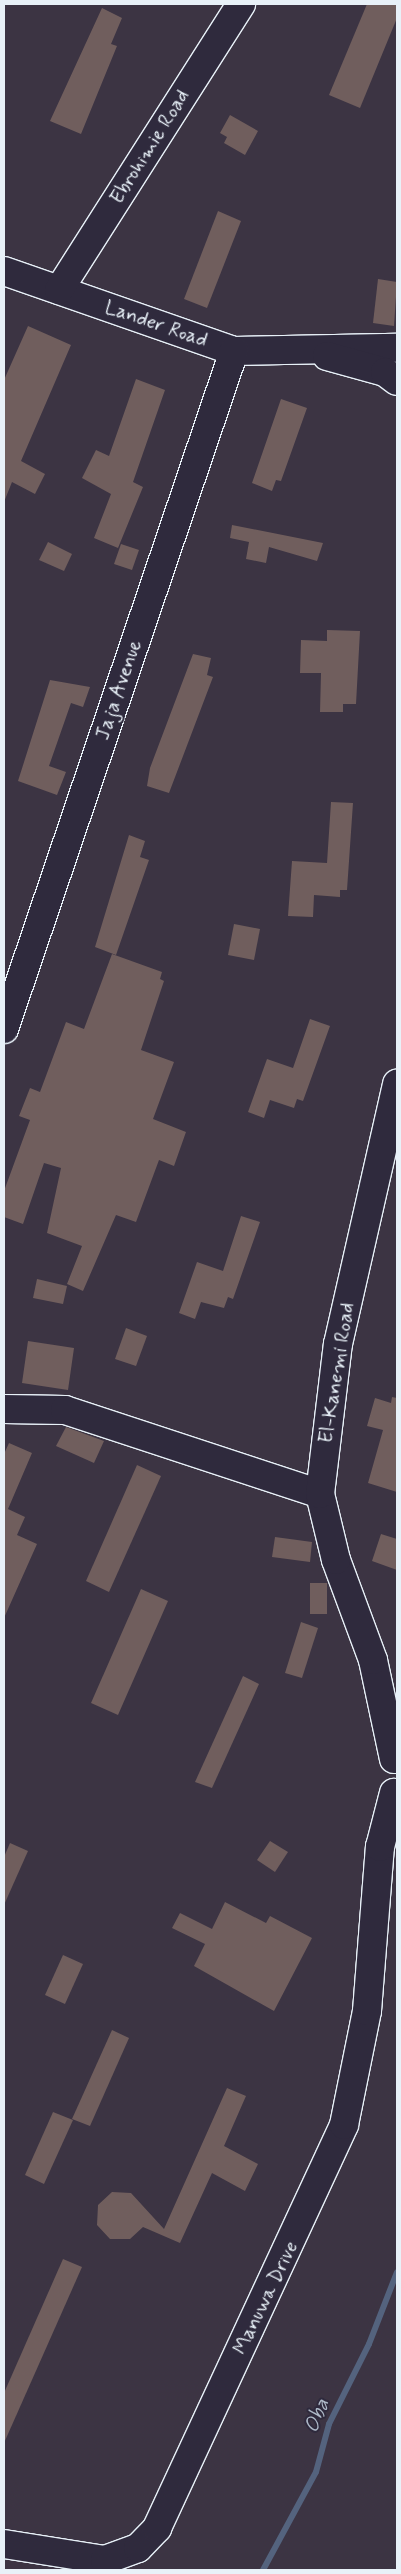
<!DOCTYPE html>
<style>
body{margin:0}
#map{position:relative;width:401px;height:2574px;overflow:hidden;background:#3c3443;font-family:Mynerve,sans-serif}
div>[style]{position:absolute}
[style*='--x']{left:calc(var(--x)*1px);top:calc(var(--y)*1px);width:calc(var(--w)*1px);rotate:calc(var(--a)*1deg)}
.stream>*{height:6px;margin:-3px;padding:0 3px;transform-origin:3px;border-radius:3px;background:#54637e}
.building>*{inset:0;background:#705e5d}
.roads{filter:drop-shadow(1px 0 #e8f1f8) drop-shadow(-1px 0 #e8f1f8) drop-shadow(0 1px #e8f1f8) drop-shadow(0 -1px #e8f1f8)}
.minor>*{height:28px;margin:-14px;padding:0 14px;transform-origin:14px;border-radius:14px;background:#2f2a3d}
span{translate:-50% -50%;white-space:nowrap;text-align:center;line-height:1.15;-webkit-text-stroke:4px #2f2a3d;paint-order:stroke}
.street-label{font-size:20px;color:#e8f1f8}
.water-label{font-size:21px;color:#adb8c7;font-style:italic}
.frame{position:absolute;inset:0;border:5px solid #e8f1f8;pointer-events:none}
</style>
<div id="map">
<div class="stream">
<i style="--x:263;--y:2570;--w:111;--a:-61.6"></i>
<i style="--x:316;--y:2472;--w:50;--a:-74.8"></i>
<i style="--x:329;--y:2424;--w:89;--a:-63.4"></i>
<i style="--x:369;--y:2344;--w:77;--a:-68.7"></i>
</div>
<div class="building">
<i style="clip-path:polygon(367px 4px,397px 4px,397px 18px,360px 108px,329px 95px)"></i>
<i style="clip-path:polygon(102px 8px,122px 18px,111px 44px,117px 46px,81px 134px,50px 121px)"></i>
<i style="clip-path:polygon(230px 115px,258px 131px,245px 155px,224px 143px,227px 137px,220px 133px)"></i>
<i style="clip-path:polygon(218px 211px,241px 221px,207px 308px,184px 299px)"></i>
<i style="clip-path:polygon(378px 279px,397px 282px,394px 326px,373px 323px)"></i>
<i style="clip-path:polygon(28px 326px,71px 345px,21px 461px,45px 474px,35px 494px,12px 482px,4px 502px,4px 380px)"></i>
<i style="clip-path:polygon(136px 379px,165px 390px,133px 482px,143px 487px,118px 548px,94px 538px,111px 494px,82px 478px,96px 450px,109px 456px)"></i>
<i style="clip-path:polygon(281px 399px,307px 408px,281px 481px,276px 480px,272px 491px,252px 483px)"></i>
<i style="clip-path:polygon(232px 525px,323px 543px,317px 561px,269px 547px,266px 563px,246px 559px,249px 542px,230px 538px)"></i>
<i style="clip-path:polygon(48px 542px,72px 554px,64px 571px,39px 560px)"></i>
<i style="clip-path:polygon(121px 544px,139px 550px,132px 570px,114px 564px)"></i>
<i style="clip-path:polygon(327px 630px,360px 631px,356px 704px,343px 704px,343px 712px,320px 712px,321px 673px,300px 673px,301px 640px,327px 641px)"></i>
<i style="clip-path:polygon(193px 654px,211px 658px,207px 675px,213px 677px,169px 793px,147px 786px,150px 768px)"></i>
<i style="clip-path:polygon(50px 680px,90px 687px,83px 707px,71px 703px,49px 766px,66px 772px,57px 795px,18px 781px)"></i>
<i style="clip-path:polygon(331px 802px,353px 803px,347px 890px,340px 890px,340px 897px,314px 895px,313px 917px,288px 916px,292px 861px,327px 863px)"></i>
<i style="clip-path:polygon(129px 835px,145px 841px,140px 857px,149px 860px,116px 955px,95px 947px)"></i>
<i style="clip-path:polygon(234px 924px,260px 929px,254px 960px,228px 955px)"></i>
<i style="clip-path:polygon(112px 954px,162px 972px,160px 979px,164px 981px,141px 1050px,174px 1062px,153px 1119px,186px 1132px,174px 1166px,159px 1160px,136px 1222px,116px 1215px,83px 1291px,67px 1284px,82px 1246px,47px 1233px,61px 1168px,44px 1163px,23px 1224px,4px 1217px,4px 1191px,30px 1120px,19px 1116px,30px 1088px,40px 1092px,66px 1022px,84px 1029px)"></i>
<i style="clip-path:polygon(310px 1019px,330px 1026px,303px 1101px,297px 1099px,294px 1108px,270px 1100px,264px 1118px,248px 1112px,267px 1059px,293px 1068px)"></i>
<i style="clip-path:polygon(241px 1216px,260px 1222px,233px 1299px,228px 1297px,224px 1308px,201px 1302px,195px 1319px,179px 1313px,197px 1262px,223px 1271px)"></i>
<i style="clip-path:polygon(37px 1279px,67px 1286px,63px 1304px,33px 1298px)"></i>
<i style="clip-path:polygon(126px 1328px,147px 1336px,136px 1366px,115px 1359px)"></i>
<i style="clip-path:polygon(28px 1341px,74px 1348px,68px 1390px,22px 1383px)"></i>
<i style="clip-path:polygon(392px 1397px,397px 1398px,397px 1492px,368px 1483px,383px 1430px,367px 1426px,375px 1398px,391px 1403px)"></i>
<i style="clip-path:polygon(66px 1427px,104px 1441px,94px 1463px,56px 1446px)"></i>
<i style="clip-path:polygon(9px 1443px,32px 1453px,8px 1509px,25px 1517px,17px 1535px,37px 1544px,4px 1618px,4px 1454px)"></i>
<i style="clip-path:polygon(137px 1465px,161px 1476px,109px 1592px,86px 1581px)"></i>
<i style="clip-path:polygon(381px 1534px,397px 1539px,397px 1570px,372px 1561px)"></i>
<i style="clip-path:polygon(275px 1537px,312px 1542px,310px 1562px,272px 1557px)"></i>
<i style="clip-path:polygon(310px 1583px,327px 1583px,327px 1614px,310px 1614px)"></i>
<i style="clip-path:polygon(141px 1589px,168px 1601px,118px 1715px,91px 1703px)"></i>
<i style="clip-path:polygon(301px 1622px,318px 1628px,302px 1678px,285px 1673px)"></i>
<i style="clip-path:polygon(243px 1676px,259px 1684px,212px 1788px,195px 1782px)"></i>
<i style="clip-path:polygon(270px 1841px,288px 1852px,275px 1872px,257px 1860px)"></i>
<i style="clip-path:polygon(10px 1843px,28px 1851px,4px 1905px,4px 1857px)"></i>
<i style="clip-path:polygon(225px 1902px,266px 1923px,270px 1916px,312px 1938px,274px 2011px,194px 1966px,205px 1944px,172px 1928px,180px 1913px,212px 1929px)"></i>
<i style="clip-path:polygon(63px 1955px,83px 1964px,65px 2004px,45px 1995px)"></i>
<i style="clip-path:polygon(112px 2030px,129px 2038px,90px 2126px,72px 2119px)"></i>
<i style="clip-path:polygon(227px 2088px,246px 2096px,224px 2146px,258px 2164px,245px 2191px,212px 2173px,180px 2243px,143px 2227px,130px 2239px,110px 2239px,97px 2225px,98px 2205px,112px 2192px,131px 2193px,164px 2229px)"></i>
<i style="clip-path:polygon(53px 2112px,73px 2120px,44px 2184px,25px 2175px)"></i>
<i style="clip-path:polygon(63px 2259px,82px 2267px,4px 2443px,4px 2393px)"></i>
</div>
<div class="roads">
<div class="minor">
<i style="--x:4;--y:271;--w:244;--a:19.2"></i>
<i style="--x:234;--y:351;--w:163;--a:-1.1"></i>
<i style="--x:59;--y:290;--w:339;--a:-57.5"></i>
<i style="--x:327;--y:356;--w:60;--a:15.4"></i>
<i style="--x:385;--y:372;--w:15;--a:37"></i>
<i style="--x:4;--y:1029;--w:716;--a:-71.26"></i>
<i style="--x:4;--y:1409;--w:61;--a:0.9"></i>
<i style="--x:65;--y:1410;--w:268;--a:18.2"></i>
<i style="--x:394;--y:1759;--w:101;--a:-102"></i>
<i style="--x:373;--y:1660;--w:107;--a:-110.3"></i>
<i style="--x:336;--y:1560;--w:68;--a:-103.6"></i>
<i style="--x:320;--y:1494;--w:151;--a:-83.2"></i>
<i style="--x:338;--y:1344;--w:267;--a:-77.2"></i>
<i style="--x:4;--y:2544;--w:102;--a:9"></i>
<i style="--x:105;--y:2560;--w:35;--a:-20"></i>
<i style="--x:138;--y:2548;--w:28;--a:-46"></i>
<i style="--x:157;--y:2528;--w:444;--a:-65.1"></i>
<i style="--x:344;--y:2125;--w:116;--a:-78.6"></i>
<i style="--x:367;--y:2011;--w:165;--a:-85.5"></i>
<i style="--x:380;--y:1847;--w:56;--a:-75.5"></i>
</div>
</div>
<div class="street-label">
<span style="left:150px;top:147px;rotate:-58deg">Ebrohimie Road</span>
<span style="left:156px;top:324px;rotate:19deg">Lander Road</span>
<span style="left:119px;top:690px;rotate:-71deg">Jaja Avenue</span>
<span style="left:337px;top:1373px;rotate:-81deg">El-Kanemi Road</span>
<span style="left:266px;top:2298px;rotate:-64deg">Manuwa Drive</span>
</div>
<div class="water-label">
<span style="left:317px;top:2416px;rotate:-68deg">Oba</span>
</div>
<div class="frame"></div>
</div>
